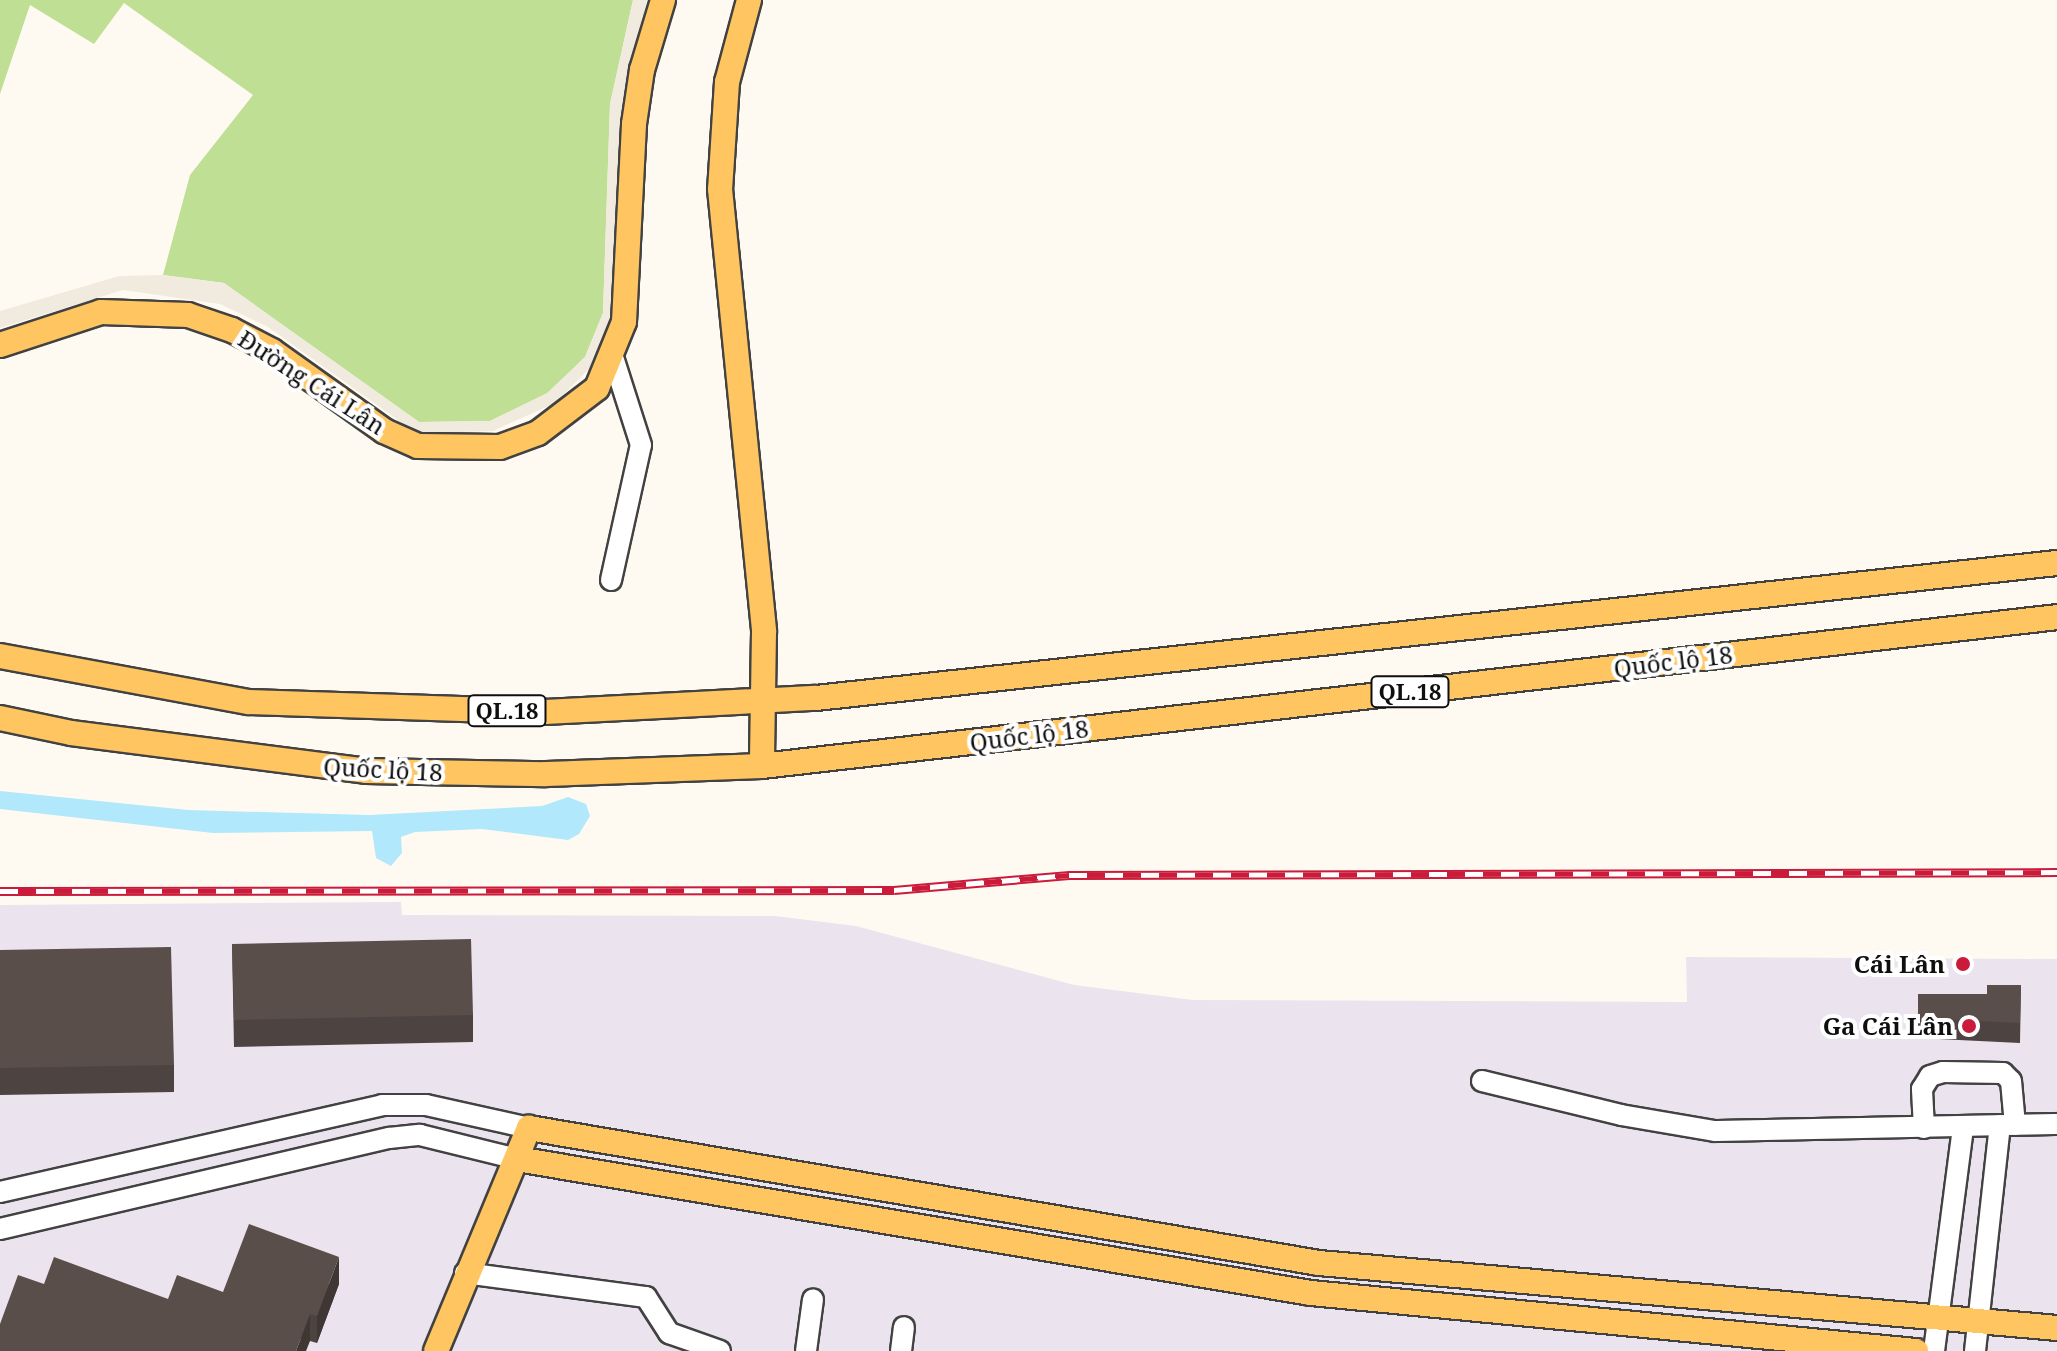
<!DOCTYPE html>
<meta charset="utf-8">
<style>
body{margin:0}
#map{position:relative;width:2057px;height:1351px;overflow:hidden;background:#fffaf1;font-family:"Noto Serif",serif}
div>[style]{position:absolute}
[style*='--x']{left:calc(var(--x)*1px);top:calc(var(--y)*1px);width:calc(var(--w)*1px);rotate:calc(var(--a)*1deg)}
.industrial>*{inset:0;background:#ebe3ee}
.forest>*{inset:0;background:#bfdf95}
.plaza>*{inset:0;background:#f1eade}
.water>*{inset:0;background:#b1e8fb}
.roads{filter:drop-shadow(2px 0 #424242) drop-shadow(-2px 0 #424242) drop-shadow(0 2px #424242) drop-shadow(0 -2px #424242)}
.minor>*{height:20px;margin:-10px;padding:0 10px;transform-origin:10px;border-radius:10px;background:#fff}
.major>*{height:24px;margin:-12px;padding:0 12px;transform-origin:12px;border-radius:12px;background:#ffc561}
.rail>*{height:9px;margin-top:-4.5px;transform-origin:0;background:repeating-linear-gradient(90deg,#fff 0 18px,#ca1c3a 0 36px);box-sizing:border-box;border-block:2px solid #ca1c3a}
.wall>*{inset:0;background:#4d4340}
.shaded-wall>*{inset:0;background:#3e3734}
.building>*{inset:0;background:#594e4a}
.dots>*{width:22px;height:22px;translate:-50% -50%;box-sizing:border-box;border:4px solid #fff;border-radius:50%}
span{translate:-50% -50%;white-space:nowrap;text-align:center;line-height:1.15;-webkit-text-stroke:8px #fff;paint-order:stroke}
.shield-label span{padding:2px 6px;background:#fff;border:2px solid;border-radius:6px;-webkit-text-stroke-width:0}
.shield-label{font-size:22px;color:#0f0f0f;font-weight:700}
.street-label{font-size:24px;color:#0f0f0f}
.poi-label{font-size:24px;color:#0f0f0f;font-weight:700}
.right{translate:-100% -50%;text-align:right}
</style>
<div id="map">
<div class="industrial">
<i style="clip-path:polygon(401px 902px,402px 915px,775px 916px,856px 926px,1074px 985px,1193px 1000px,1687px 1002px,1686px 957px,2057px 959px,2057px 1351px,0 1351px,0 905px)"></i>
</div>
<div class="forest">
<i style="clip-path:polygon(0 0,633px 0,610px 104px,603px 313px,585px 357px,548px 393px,490px 421px,419px 422px,224px 283px,163px 275px,190px 175px,253px 95px,124px 3px,94px 44px,30px 5px,0 94px)"></i>
</div>
<div class="plaza">
<i style="clip-path:polygon(633px 0,647px 0,624px 103px,614px 315px,594px 364px,555px 403px,493px 431px,416px 433px,268px 327px,220px 304px,123px 290px,0 328px,0 311px,119px 276px,163px 275px,224px 283px,419px 422px,490px 421px,547px 393px,585px 357px,603px 313px,610px 104px)"></i>
</div>
<div class="water">
<i style="clip-path:polygon(0 791px,188px 810px,369px 815px,542px 806px,568px 797px,586px 804px,590px 816px,579px 834px,568px 840px,482px 829px,415px 832px,401px 837px,402px 853px,391px 866px,376px 858px,372px 831px,213px 833px,0 809px)"></i>
</div>
<div class="roads">
<div class="minor">
<i style="--x:611;--y:580;--w:138;--a:-77.5"></i>
<i style="--x:641;--y:445;--w:92;--a:-107.7"></i>
<i style="--x:1482;--y:1081;--w:143;--a:13.7"></i>
<i style="--x:1621;--y:1115;--w:95;--a:9.7"></i>
<i style="--x:1715;--y:1131;--w:342;--a:-1.2"></i>
<i style="--x:1924;--y:1128;--w:39;--a:-93"></i>
<i style="--x:1922;--y:1089;--w:15;--a:-58"></i>
<i style="--x:1930;--y:1076;--w:14;--a:-17"></i>
<i style="--x:1943;--y:1072;--w:60;--a:1"></i>
<i style="--x:2003;--y:1073;--w:11;--a:45"></i>
<i style="--x:2011;--y:1081;--w:44;--a:84.8"></i>
<i style="--x:0;--y:1192;--w:392;--a:-12.8"></i>
<i style="--x:382;--y:1105;--w:44;--a:0"></i>
<i style="--x:426;--y:1105;--w:106;--a:12.6"></i>
<i style="--x:0;--y:1229;--w:400;--a:-13.2"></i>
<i style="--x:389;--y:1138;--w:31;--a:-6"></i>
<i style="--x:420;--y:1135;--w:100;--a:13.9"></i>
<i style="--x:465;--y:1273;--w:183;--a:7.6"></i>
<i style="--x:646;--y:1297;--w:43;--a:57.4"></i>
<i style="--x:669;--y:1333;--w:54;--a:19.4"></i>
<i style="--x:806;--y:1351;--w:52;--a:-82.3"></i>
<i style="--x:901;--y:1351;--w:24;--a:-83"></i>
<i style="--x:1934;--y:1351;--w:226;--a:-82.6"></i>
<i style="--x:1975;--y:1351;--w:227;--a:-83.7"></i>
</div>
<div class="major">
<i style="--x:749;--y:0;--w:85;--a:105"></i>
<i style="--x:727;--y:82;--w:107;--a:93.7"></i>
<i style="--x:720;--y:189;--w:445;--a:84.3"></i>
<i style="--x:764;--y:632;--w:134;--a:90.9"></i>
<i style="--x:0;--y:345;--w:106;--a:-18.1"></i>
<i style="--x:101;--y:312;--w:87;--a:2"></i>
<i style="--x:188;--y:315;--w:46;--a:18.8"></i>
<i style="--x:232;--y:330;--w:45;--a:27.7"></i>
<i style="--x:272;--y:351;--w:138;--a:35.5"></i>
<i style="--x:384;--y:431;--w:37;--a:24"></i>
<i style="--x:418;--y:446;--w:82;--a:0.7"></i>
<i style="--x:500;--y:447;--w:40;--a:-20.2"></i>
<i style="--x:538;--y:433;--w:74;--a:-37.3"></i>
<i style="--x:597;--y:388;--w:71;--a:-67.8"></i>
<i style="--x:624;--y:322;--w:198;--a:-87.1"></i>
<i style="--x:634;--y:124;--w:55;--a:-81.6"></i>
<i style="--x:642;--y:70;--w:73;--a:-73.3"></i>
<i style="--x:0;--y:656;--w:253;--a:10.5"></i>
<i style="--x:249;--y:702;--w:296;--a:1.9"></i>
<i style="--x:545;--y:712;--w:271;--a:-3"></i>
<i style="--x:816;--y:698;--w:1248;--a:-6.21"></i>
<i style="--x:0;--y:718;--w:73;--a:11.9"></i>
<i style="--x:71;--y:733;--w:297;--a:7.3"></i>
<i style="--x:366;--y:771;--w:180;--a:1"></i>
<i style="--x:546;--y:774;--w:216;--a:-2.1"></i>
<i style="--x:762;--y:766;--w:1304;--a:-6.56"></i>
<i style="--x:517;--y:1159;--w:805;--a:9.58"></i>
<i style="--x:1311;--y:1293;--w:608;--a:5.48"></i>
<i style="--x:436;--y:1351;--w:242;--a:-67.4"></i>
<i style="--x:529;--y:1128;--w:801;--a:9.7"></i>
<i style="--x:1319;--y:1263;--w:741;--a:5.03"></i>
</div>
</div>
<div class="rail">
<i style="--x:0;--y:891;--w:894;--a:-0.06"></i>
<i style="--x:894;--y:890;--w:176;--a:-4.9"></i>
<i style="--x:1069;--y:875;--w:988;--a:-0.17"></i>
</div>
<div class="wall">
<i style="clip-path:polygon(232px 944px,473px 1015px,473px 1042px,234px 1047px)"></i>
<i style="clip-path:polygon(0 950px,174px 1065px,174px 1092px,0 1095px)"></i>
<i style="clip-path:polygon(2021px 985px,2020px 1043px,1918px 1038px,1918px 994px,1987px 994px)"></i>
<i style="clip-path:polygon(44px 1284px,168px 1299px,223px 1292px,339px 1284px,317px 1343px,310px 1341px)"></i>
</div>
<div class="shaded-wall">
<i style="clip-path:polygon(339px 1257px,339px 1284px,317px 1343px,317px 1316px)"></i>
<i style="clip-path:polygon(310px 1314px,310px 1341px,306px 1351px,296px 1351px)"></i>
</div>
<div class="building">
<i style="clip-path:polygon(471px 939px,473px 1015px,234px 1020px,232px 944px)"></i>
<i style="clip-path:polygon(171px 947px,174px 1065px,0 1068px,0 950px)"></i>
<i style="clip-path:polygon(1987px 985px,2021px 985px,2020px 1023px,1918px 1018px,1918px 994px,1987px 994px)"></i>
<i style="clip-path:polygon(249px 1224px,339px 1257px,317px 1316px,310px 1314px,296px 1351px,0 1351px,0 1324px,18px 1275px,44px 1284px,54px 1257px,168px 1299px,177px 1275px,223px 1292px)"></i>
</div>
<div class="dots">
<i style="left:1963px;top:964px;background:#ca1c3a"></i>
<i style="left:1969px;top:1026px;background:#ca1c3a"></i>
</div>
<div class="shield-label">
<span style="left:1410px;top:692px">QL.18</span>
<span style="left:507px;top:711px">QL.18</span>
</div>
<div class="street-label">
<span style="left:312px;top:382px;rotate:33deg">Đường Cái Lân</span>
<span style="left:1673px;top:661px;rotate:-7deg">Quốc lộ 18</span>
<span style="left:1029px;top:735px;rotate:-7deg">Quốc lộ 18</span>
<span style="left:383px;top:769px;rotate:3deg">Quốc lộ 18</span>
</div>
<div class="poi-label">
<span class="right" style="left:1945px;top:964px">Cái Lân</span>
<span class="right" style="left:1953px;top:1026px">Ga Cái Lân</span>
</div>
</div>
